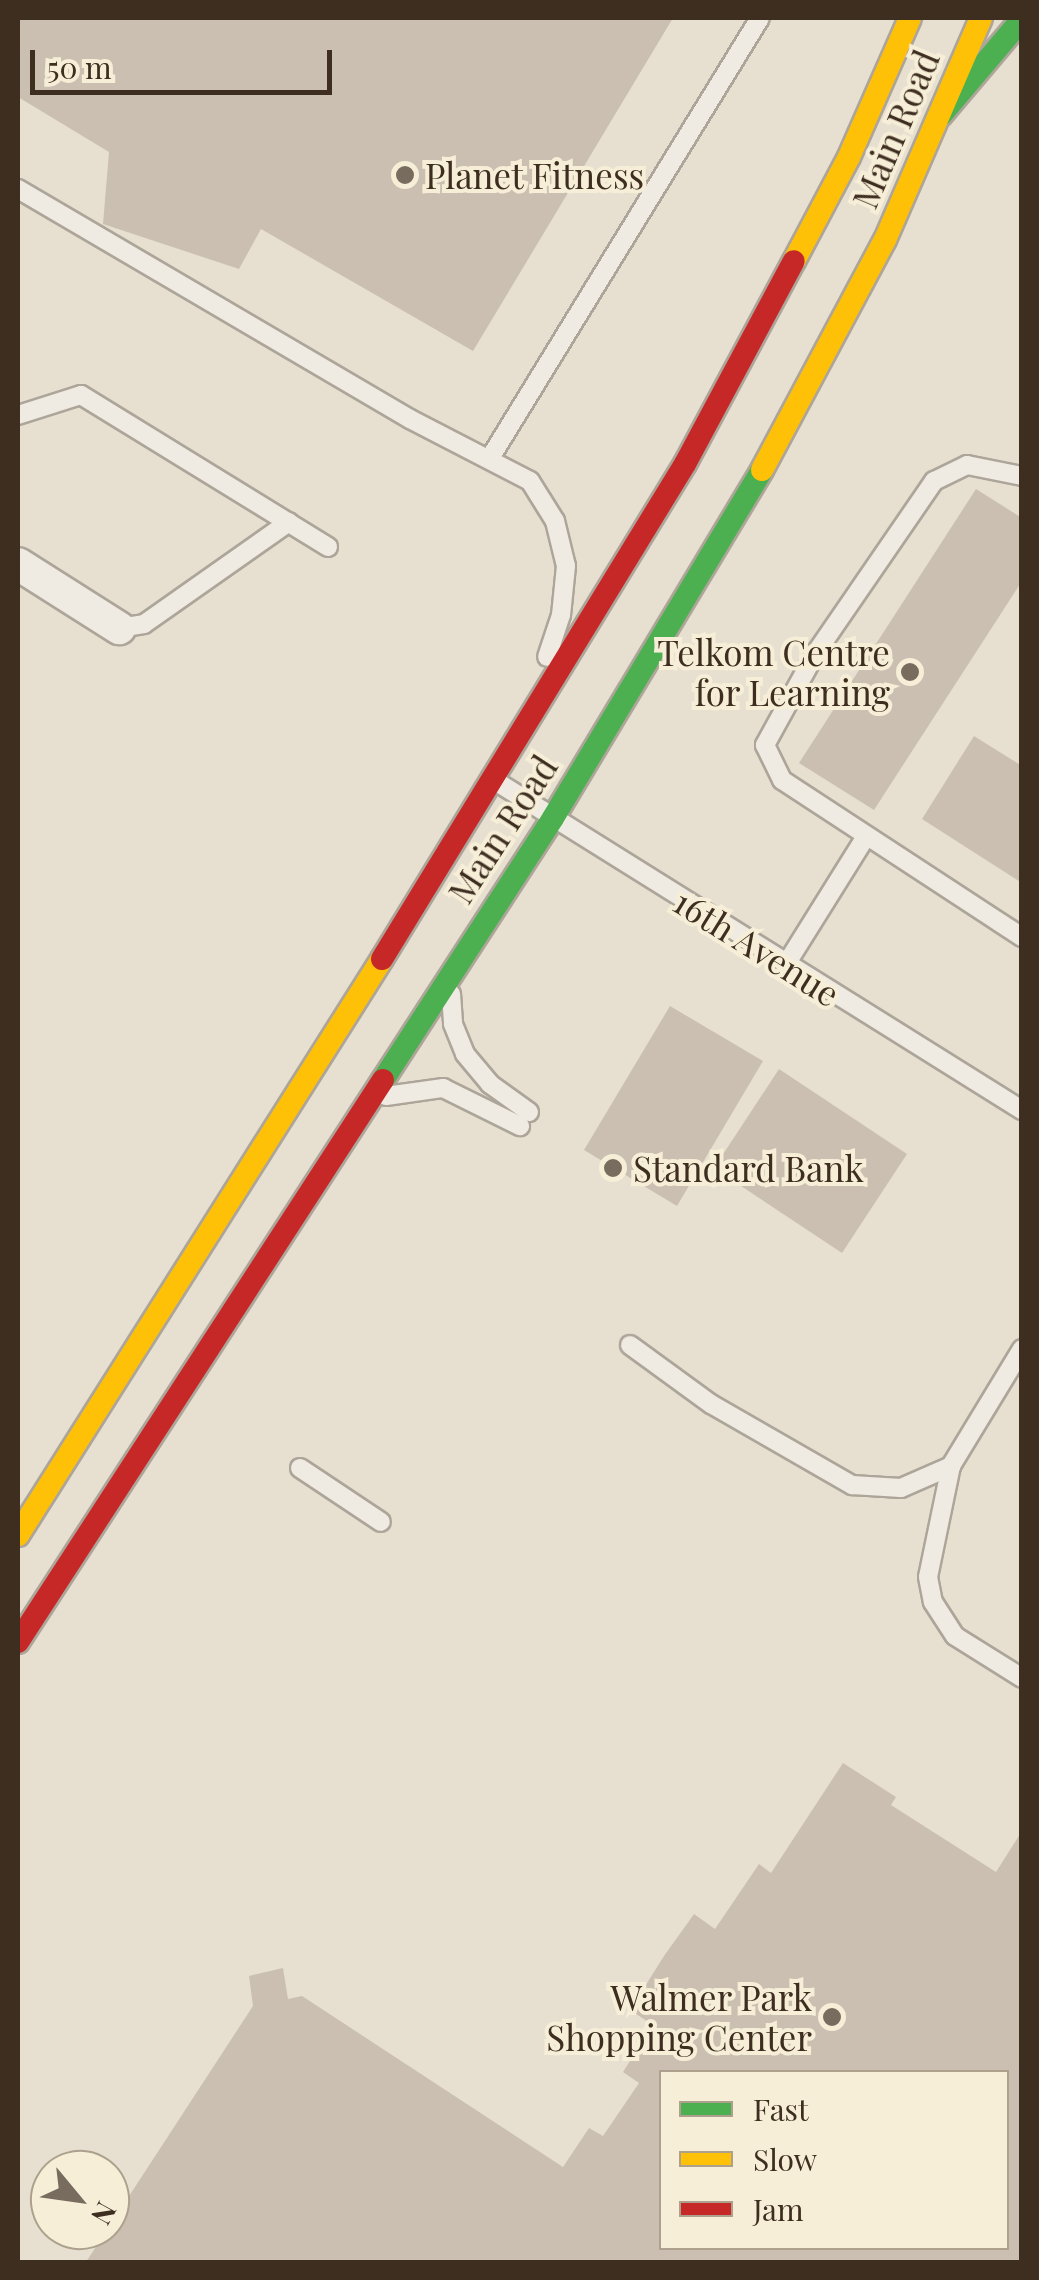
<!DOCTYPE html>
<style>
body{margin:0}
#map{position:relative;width:1039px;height:2280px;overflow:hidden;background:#e7e0d1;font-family:"Playfair Display",serif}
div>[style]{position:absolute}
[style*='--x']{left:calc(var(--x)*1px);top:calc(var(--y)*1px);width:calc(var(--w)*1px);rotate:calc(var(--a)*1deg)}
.building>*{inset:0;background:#cbbfb2}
.roads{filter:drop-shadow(2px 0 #ada599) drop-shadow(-2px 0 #ada599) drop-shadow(0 2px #ada599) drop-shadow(0 -2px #ada599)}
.lane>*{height:18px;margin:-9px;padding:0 9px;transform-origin:9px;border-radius:9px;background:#efebe3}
.street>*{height:32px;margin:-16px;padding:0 16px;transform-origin:16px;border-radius:16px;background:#efebe3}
.fast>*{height:22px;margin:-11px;padding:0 11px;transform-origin:11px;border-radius:11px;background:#4caf50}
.slow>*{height:22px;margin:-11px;padding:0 11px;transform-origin:11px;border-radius:11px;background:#ffc107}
.jam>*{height:22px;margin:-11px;padding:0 11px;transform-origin:11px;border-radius:11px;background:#c62828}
.dots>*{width:28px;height:28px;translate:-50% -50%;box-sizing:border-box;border:5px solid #f7eed8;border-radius:50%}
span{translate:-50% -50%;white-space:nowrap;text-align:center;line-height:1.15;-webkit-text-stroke:8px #f7eed8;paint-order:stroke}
.street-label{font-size:35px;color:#3d2e20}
.poi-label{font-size:35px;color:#3d2e20}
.left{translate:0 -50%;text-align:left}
.right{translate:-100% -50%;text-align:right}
.frame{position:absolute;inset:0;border:20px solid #3d2e20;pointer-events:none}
.legend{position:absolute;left:659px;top:2070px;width:350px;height:180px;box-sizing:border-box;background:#f7eed8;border:2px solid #ada18e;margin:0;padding:12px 18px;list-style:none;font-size:30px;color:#3d2e20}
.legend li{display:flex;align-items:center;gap:20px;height:50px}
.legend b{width:50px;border:2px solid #ada18e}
.north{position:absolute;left:30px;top:2150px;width:100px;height:100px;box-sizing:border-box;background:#f7eed8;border:2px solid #ada18e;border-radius:50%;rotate:119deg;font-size:28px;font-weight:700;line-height:40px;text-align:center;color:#3d2e20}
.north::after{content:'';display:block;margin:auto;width:35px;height:45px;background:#786c5e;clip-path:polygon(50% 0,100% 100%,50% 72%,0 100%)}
.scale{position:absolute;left:30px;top:50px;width:302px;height:45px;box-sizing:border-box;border:5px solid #3d2e20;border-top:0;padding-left:12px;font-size:30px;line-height:35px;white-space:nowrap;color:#3d2e20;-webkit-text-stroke:8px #f7eed8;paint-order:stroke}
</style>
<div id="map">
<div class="building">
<i style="clip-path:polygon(18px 18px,673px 18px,473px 351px,261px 229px,239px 269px,103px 224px,109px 152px,18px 97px)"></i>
<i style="clip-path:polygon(976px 489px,1022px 518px,1022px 581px,874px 810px,799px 763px)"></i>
<i style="clip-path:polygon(974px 736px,1022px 766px,1022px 883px,922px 819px)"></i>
<i style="clip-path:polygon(670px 1006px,763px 1061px,677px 1206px,584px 1150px)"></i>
<i style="clip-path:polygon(779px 1069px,907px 1154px,842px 1253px,714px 1168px)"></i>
<i style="clip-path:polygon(evenodd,843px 1763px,896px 1797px,891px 1805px,996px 1872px,1022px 1831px,1022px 2262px,86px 2262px,253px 2006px,249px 1976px,283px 1968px,288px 1999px,302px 1996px,563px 2167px,589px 2128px,603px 2136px,639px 2083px,623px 2072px,653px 2025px,630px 2010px,664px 1956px,694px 1914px,715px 1929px,759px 1864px,771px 1873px,843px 1763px,662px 2072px,1006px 2072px,1006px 2248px,662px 2248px,662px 2072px)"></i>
</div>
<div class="roads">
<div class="lane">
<i style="--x:18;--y:189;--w:454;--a:30.4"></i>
<i style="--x:410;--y:419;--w:135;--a:27.3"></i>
<i style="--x:530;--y:481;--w:47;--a:58"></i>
<i style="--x:555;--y:521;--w:46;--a:76.3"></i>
<i style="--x:566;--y:566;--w:49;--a:95.8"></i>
<i style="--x:561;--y:615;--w:44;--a:108.4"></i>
<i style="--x:18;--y:415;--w:66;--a:-17.6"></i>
<i style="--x:81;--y:395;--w:290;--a:31.6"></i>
<i style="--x:490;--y:458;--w:516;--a:-58.47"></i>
<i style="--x:1022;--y:476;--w:56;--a:-168.7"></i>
<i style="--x:967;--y:465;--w:37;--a:154"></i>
<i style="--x:934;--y:481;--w:210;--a:124.5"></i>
<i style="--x:815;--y:654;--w:104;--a:118.8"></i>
<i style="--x:765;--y:745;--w:39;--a:64"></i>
<i style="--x:782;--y:780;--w:287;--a:33.2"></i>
<i style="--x:119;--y:628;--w:25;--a:-9"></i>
<i style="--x:144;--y:624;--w:177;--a:-35.1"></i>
<i style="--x:497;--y:782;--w:619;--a:32"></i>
<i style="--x:785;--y:966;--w:151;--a:-58"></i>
<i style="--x:451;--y:994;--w:30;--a:86"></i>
<i style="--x:453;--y:1024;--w:32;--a:68"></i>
<i style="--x:465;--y:1054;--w:39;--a:50"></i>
<i style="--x:490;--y:1084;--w:48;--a:35.7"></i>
<i style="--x:386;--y:1096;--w:58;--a:-8"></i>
<i style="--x:443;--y:1088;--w:86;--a:26.3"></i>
<i style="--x:630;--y:1345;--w:100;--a:36.1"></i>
<i style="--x:711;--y:1404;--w:163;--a:29.9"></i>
<i style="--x:852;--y:1485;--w:49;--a:3.5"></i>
<i style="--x:901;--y:1488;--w:55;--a:-23.7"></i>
<i style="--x:1022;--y:1349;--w:137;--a:121.3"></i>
<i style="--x:951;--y:1466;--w:113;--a:101.7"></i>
<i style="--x:928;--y:1577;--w:25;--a:79"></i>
<i style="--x:933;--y:1602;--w:40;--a:57.1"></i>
<i style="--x:955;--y:1636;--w:79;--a:32.1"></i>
<i style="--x:300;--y:1468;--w:97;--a:33.7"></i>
</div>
<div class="street">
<i style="--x:18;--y:564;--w:120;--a:32.4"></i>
</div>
<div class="fast">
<i style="--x:941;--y:115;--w:126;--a:-49.8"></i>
<i style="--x:383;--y:1080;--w:312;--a:-57"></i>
<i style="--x:553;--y:818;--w:406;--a:-59"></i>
</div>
<div class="slow">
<i style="--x:794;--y:261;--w:118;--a:-62.1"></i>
<i style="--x:849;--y:157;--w:152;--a:-66.3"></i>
<i style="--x:762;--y:470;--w:261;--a:-61.9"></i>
<i style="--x:885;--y:240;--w:242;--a:-66.6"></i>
<i style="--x:18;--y:1535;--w:681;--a:-57.71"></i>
</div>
<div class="jam">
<i style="--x:382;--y:959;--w:580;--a:-58.53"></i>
<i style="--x:685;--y:464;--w:230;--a:-61.8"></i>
<i style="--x:18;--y:1642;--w:670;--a:-57"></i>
</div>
</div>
<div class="dots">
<i style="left:405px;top:175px;background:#786c5e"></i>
<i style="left:910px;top:672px;background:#786c5e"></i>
<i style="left:613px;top:1168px;background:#786c5e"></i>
<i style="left:832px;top:2017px;background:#786c5e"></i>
</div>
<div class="street-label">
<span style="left:895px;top:129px;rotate:-67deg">Main Road</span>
<span style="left:502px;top:829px;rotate:-57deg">Main Road</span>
<span style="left:757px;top:947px;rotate:32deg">16th Avenue</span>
</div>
<div class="poi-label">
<span class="left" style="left:425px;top:175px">Planet Fitness</span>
<span class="right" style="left:890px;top:672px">Telkom Centre<br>for Learning</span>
<span class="left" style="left:633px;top:1168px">Standard Bank</span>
<span class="right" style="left:812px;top:2017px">Walmer Park<br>Shopping Center</span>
</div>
<div class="frame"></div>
<ul class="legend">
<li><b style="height:12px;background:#4caf50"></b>Fast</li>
<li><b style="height:12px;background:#ffc107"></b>Slow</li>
<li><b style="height:12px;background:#c62828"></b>Jam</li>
</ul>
<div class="north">N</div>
<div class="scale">50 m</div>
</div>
